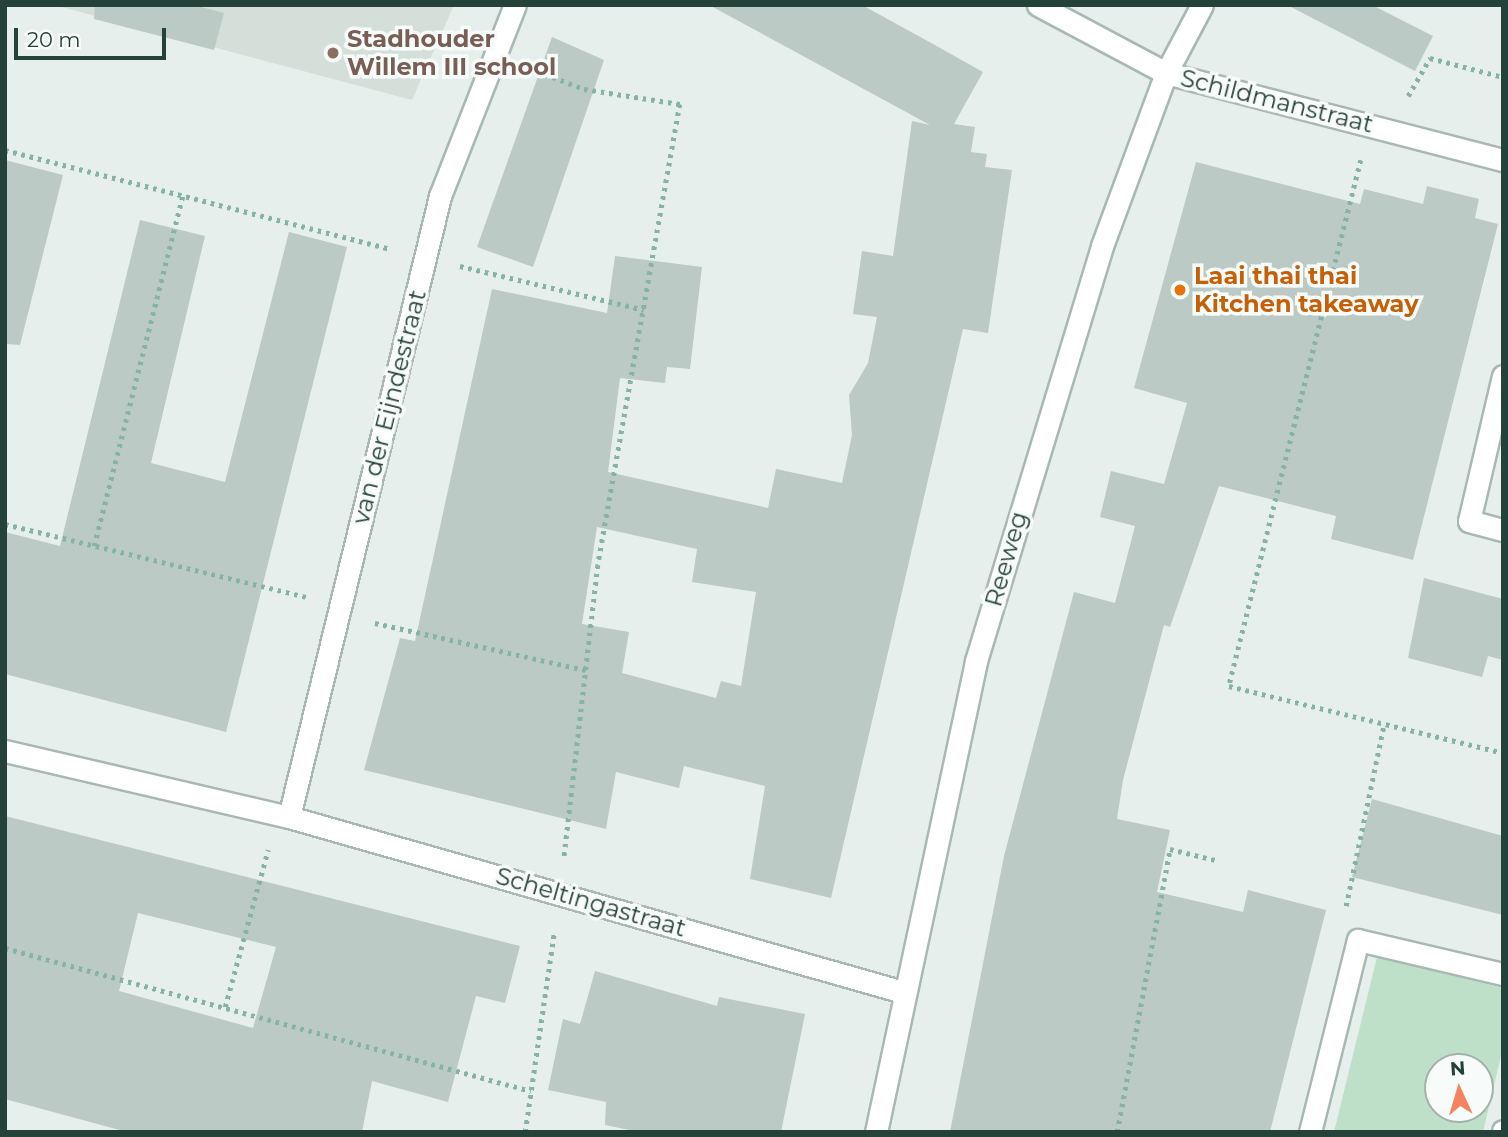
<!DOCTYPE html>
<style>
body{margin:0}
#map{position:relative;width:1508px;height:1137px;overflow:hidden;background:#e6efeb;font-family:Montserrat,sans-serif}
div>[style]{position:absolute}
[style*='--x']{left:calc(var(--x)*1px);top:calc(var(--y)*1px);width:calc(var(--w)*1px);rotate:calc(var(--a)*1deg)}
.built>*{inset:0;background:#d4dfda}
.green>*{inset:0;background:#bfe0c8}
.building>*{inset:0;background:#bbcac4}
.path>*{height:4.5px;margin-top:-2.25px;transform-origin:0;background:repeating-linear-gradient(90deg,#86b3a5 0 3.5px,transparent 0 8.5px)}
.roads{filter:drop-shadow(2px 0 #a8b8b2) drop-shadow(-2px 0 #a8b8b2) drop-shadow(0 2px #a8b8b2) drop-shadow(0 -2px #a8b8b2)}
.minor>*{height:21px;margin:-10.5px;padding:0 10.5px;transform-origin:10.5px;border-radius:10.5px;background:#fff}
.tertiary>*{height:21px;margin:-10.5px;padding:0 10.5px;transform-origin:10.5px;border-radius:10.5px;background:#fff}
.dots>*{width:19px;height:19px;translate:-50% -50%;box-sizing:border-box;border:4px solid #f7fbf9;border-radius:50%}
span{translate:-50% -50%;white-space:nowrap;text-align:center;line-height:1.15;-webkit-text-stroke:7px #f7fbf9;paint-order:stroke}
.education-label{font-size:24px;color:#785e54;font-weight:700}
.left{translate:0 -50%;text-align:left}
.street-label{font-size:24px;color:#24423a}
.food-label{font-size:24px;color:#c56008;font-weight:700}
.frame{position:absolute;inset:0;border:7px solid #24423a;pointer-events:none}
.north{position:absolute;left:1424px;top:1053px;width:70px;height:70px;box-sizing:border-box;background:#f7fbf9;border:2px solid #a3b1ad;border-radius:50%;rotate:356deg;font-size:19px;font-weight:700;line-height:28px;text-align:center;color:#24423a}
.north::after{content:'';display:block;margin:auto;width:24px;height:32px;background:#f4845f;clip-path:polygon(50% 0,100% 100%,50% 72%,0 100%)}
.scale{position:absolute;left:14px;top:28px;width:152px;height:32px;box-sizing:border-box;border:4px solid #24423a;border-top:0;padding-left:9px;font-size:21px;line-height:24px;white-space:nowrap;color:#24423a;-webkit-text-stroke:5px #f7fbf9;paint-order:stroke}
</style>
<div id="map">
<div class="built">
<i style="clip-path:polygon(54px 5px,454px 5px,412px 100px)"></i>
</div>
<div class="green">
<i style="clip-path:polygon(evenodd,1377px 957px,1503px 988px,1503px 1047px,1483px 1132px,1334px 1132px,1377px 957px,1438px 1067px,1480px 1067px,1480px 1109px,1438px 1109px,1438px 1067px)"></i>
</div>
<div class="building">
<i style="clip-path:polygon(95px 5px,193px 5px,224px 13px,214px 50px,94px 19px)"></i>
<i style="clip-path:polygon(evenodd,709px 5px,862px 5px,933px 44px,983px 72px,954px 124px,975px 127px,971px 152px,987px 154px,985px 167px,1012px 170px,988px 333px,963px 329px,831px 898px,750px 879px,765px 786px,684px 766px,679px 788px,616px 772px,606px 829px,364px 770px,400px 638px,415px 641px,492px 289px,607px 313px,615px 256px,702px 267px,690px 369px,667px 367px,665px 383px,620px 378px,608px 472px,768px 508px,776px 469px,842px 483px,852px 435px,849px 395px,868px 363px,877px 317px,853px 314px,862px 251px,893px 256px,912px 121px,930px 125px,709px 5px,597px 527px,697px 549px,692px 582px,756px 592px,741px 686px,721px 681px,716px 698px,622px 673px,629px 632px,582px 624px,597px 527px)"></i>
<i style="clip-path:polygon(1287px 5px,1372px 5px,1433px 36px,1415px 71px)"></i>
<i style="clip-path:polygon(552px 37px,604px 60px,533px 267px,477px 247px)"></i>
<i style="clip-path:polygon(5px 160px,63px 175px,20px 345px,5px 344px)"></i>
<i style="clip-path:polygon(1196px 162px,1360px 204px,1364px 189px,1423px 204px,1427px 186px,1479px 199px,1475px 218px,1498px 224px,1413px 560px,1331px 539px,1336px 516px,1219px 486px,1170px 627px,1164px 625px,1123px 780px,1117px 819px,1170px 830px,1157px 892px,1243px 912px,1248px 890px,1326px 910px,1310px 973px,1270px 1132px,950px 1132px,1004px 856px,1074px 592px,1115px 603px,1135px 526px,1100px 517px,1111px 471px,1164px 484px,1187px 403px,1134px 388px)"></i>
<i style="clip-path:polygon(140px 220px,205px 236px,151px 463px,225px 482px,289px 232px,347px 247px,226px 732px,5px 674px,5px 532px,60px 546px)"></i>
<i style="clip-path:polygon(1424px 578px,1503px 599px,1503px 660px,1488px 656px,1482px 677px,1408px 658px)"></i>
<i style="clip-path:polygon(1372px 799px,1503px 836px,1503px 915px,1352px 877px)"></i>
<i style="clip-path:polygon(evenodd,5px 816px,520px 946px,505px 1003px,476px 996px,448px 1102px,372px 1081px,362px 1132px,127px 1132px,5px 1099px,5px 816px,138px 913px,276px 947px,253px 1028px,119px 991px,138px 913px)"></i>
<i style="clip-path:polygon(595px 971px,717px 1006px,719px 997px,805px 1014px,781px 1132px,639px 1132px,605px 1125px,606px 1102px,548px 1090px,563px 1019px,580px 1024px)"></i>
</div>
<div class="path">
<i style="--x:529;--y:68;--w:59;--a:20.9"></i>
<i style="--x:584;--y:89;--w:97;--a:8.9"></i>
<i style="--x:680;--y:104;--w:468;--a:100.1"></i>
<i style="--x:598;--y:565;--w:294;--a:96.6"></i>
<i style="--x:1408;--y:96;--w:44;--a:-59.9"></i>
<i style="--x:1430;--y:58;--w:75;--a:14.6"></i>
<i style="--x:5;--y:150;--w:398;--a:14.4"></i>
<i style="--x:1361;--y:160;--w:542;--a:104.09"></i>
<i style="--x:1229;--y:686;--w:282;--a:13.7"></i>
<i style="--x:460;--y:266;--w:189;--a:13.4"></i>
<i style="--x:5;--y:524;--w:310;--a:13.6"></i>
<i style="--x:94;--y:546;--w:362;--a:-75.8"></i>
<i style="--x:375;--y:623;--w:216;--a:12.6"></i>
<i style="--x:1346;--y:906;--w:186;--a:-78.2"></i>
<i style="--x:5;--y:948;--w:545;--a:15.21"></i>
<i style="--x:225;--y:1007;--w:163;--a:-74.7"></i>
<i style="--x:525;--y:1132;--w:202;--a:-81.7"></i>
<i style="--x:1117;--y:1132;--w:288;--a:-79.4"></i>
<i style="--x:1170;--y:849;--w:46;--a:13.7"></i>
</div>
<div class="roads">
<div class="minor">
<i style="--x:1166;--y:73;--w:348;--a:14.5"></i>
<i style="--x:1503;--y:376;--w:149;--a:103.2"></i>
<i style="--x:1469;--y:521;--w:35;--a:15"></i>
<i style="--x:5;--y:751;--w:292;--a:13.1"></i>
<i style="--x:289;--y:817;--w:638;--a:15.91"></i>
<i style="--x:289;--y:817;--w:639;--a:-76.33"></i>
<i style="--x:440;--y:196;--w:205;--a:-68.6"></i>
<i style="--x:1310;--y:1132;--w:198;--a:-76"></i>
<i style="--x:1358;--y:940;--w:149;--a:13.2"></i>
<i style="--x:1503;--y:1132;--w:1;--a:-90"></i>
</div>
<div class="tertiary">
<i style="--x:1038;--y:5;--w:145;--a:28"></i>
<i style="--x:876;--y:1132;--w:481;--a:-78"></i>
<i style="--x:976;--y:661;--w:434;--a:-73.1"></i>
<i style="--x:1102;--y:246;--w:184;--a:-69.7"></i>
<i style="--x:1166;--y:73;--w:77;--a:-62.1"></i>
</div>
</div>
<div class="dots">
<i style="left:333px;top:53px;background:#8d6e63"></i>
<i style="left:1180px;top:290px;background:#e8710a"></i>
</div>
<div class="education-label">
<span class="left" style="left:347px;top:53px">Stadhouder<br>Willem III school</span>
</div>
<div class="street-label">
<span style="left:1277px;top:101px;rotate:14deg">Schildmanstraat</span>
<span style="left:389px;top:407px;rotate:-76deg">van der Eijndestraat</span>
<span style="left:1006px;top:559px;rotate:-74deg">Reeweg</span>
<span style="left:591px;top:902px;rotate:16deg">Scheltingastraat</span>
</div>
<div class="food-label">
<span class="left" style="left:1194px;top:290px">Laai thai thai<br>Kitchen takeaway</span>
</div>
<div class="frame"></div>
<div class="north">N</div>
<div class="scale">20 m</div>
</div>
